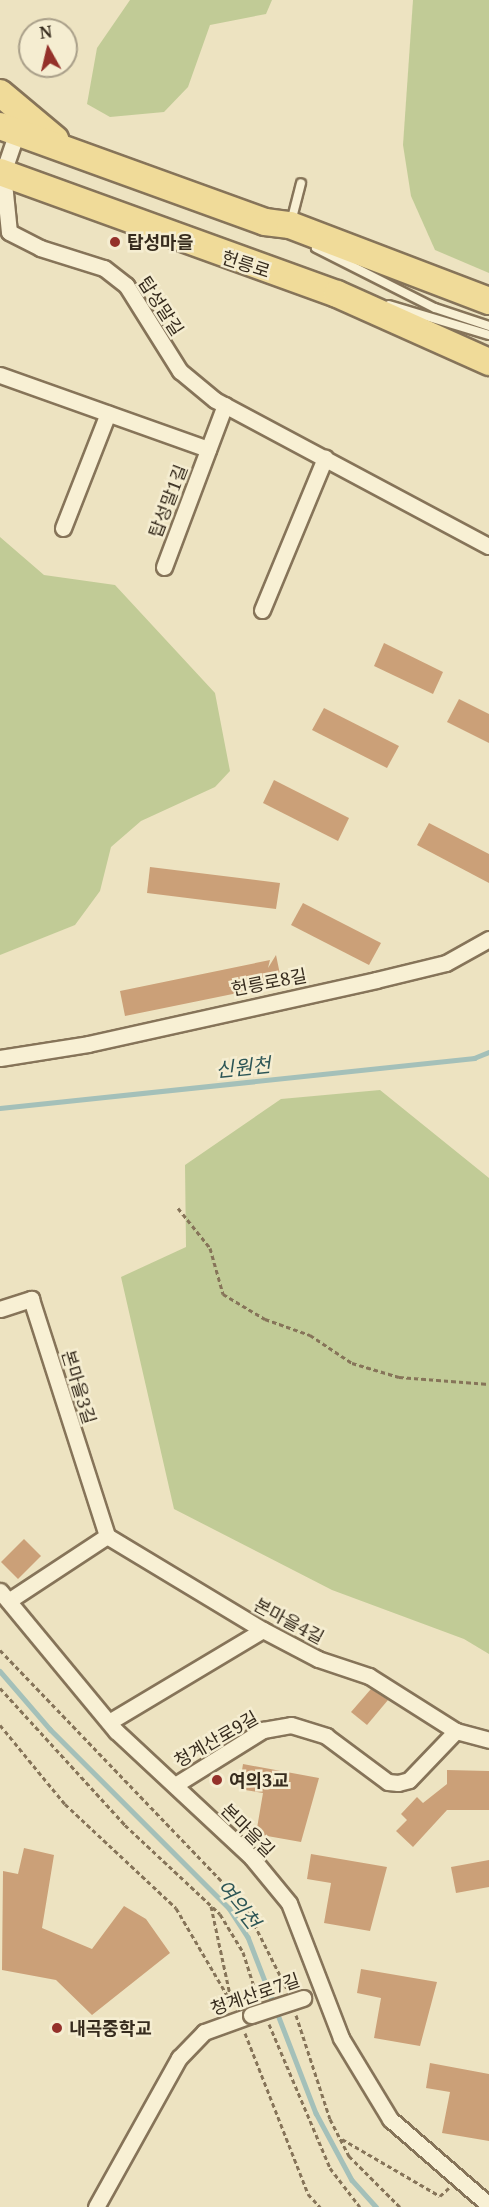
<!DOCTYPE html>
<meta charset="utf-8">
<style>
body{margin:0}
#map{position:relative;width:489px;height:2207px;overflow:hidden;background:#ede3c1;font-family:"Noto Serif","Noto Sans KR",serif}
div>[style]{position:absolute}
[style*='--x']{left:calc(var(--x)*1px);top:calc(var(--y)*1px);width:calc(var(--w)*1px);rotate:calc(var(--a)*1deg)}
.green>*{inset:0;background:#c1cb96}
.stream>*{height:4.5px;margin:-2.25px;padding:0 2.25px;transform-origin:2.25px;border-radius:2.25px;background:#a4c0b9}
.building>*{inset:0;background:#cba078}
.path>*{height:3px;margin-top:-1.5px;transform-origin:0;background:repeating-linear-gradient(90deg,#867459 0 4.5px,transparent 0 7.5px)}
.roads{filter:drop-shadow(2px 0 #867459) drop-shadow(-2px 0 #867459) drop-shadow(0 2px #867459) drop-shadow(0 -2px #867459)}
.lane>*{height:8px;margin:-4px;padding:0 4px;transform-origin:4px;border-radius:4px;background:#f8f0d4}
.street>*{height:15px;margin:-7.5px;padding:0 7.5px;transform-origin:7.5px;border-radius:7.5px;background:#f8f0d4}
.primary>*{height:26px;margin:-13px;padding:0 13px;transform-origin:13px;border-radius:13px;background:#f0db99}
.bridges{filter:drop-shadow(2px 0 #867459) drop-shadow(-2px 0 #867459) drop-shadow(0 2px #867459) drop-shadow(0 -2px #867459)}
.street-bridge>*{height:15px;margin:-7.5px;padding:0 7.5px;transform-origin:7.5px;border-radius:7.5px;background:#f8f0d4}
.dots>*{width:16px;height:16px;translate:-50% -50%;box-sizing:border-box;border:3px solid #f5edd1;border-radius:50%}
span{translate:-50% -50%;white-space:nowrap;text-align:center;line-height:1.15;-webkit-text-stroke:5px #f5edd1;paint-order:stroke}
.poi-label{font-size:18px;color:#362b1d;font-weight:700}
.left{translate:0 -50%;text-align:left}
.street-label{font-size:18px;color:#362b1d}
.water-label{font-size:20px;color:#2d5656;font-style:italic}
.north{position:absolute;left:18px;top:18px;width:60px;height:60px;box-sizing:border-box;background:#f5edd1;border:2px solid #a99f89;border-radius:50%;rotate:352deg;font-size:16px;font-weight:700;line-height:24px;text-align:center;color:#362b1d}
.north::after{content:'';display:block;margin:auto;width:21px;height:27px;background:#94312a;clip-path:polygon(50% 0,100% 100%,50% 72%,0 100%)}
</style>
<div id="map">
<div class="green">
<i style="clip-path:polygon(130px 0,272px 0,266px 14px,210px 25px,188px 87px,164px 112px,110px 117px,87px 104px,97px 48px)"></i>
<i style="clip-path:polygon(413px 0,489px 0,489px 273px,435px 250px,411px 196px,403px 145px)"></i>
<i style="clip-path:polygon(0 537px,44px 575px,115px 585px,215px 693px,230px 771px,215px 787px,141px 821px,111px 847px,100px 891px,75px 925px,0 955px)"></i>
<i style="clip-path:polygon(380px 1090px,489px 1178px,489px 1654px,464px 1639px,332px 1590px,174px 1509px,121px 1277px,186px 1247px,185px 1165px,281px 1099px)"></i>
</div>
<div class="stream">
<i style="--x:0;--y:1108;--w:477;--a:-6"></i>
<i style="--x:474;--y:1058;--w:16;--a:-22"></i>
<i style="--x:0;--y:1671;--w:77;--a:49.2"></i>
<i style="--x:50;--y:1729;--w:253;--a:45"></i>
<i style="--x:229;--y:1908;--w:35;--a:57"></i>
<i style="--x:248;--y:1937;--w:189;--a:68.9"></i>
<i style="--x:316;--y:2113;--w:76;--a:61.8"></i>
<i style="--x:352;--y:2180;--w:36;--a:48"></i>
</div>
<div class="building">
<i style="clip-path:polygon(384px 643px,443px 672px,433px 694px,374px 666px)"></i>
<i style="clip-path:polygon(459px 699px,489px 714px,489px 743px,447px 722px)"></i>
<i style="clip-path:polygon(324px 708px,399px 746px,387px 768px,312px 730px)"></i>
<i style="clip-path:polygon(274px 780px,349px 818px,338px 841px,263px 803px)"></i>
<i style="clip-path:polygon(429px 823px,489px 854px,489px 883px,417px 845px)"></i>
<i style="clip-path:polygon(150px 867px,280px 883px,276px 909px,147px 893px)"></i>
<i style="clip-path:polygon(303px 903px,381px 943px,369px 965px,291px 925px)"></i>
<i style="clip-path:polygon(276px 955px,282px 984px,125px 1016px,120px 991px,270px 960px,268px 968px)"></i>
<i style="clip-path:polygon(24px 1539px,41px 1556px,18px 1579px,1px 1562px)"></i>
<i style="clip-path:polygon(371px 1689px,388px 1700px,367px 1725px,351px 1712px)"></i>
<i style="clip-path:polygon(243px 1764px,319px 1778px,301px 1842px,256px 1834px,263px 1793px,239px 1789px)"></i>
<i style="clip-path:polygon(447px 1770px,489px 1771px,489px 1810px,447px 1810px,413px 1847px,396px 1831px,407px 1820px,401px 1814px,417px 1797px,423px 1803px,447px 1784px)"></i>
<i style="clip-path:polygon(24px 1848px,54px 1855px,42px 1928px,92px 1949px,124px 1906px,146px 1919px,170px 1953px,92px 2015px,56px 1980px,2px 1970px,3px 1871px,18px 1874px)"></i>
<i style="clip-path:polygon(311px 1854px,387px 1867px,370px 1931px,324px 1923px,331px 1883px,307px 1879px)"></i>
<i style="clip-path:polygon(489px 1860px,489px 1887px,456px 1893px,451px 1867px)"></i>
<i style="clip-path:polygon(361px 1969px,437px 1982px,420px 2046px,374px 2038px,381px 1998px,357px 1993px)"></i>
<i style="clip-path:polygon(430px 2063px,489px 2074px,489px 2141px,442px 2133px,450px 2092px,426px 2088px)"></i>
</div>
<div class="path">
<i style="--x:178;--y:1208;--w:51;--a:51.3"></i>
<i style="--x:210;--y:1248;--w:48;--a:74.2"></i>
<i style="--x:223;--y:1294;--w:49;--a:30.8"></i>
<i style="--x:265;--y:1319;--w:48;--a:19.6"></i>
<i style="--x:310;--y:1335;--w:50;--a:33.7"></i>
<i style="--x:352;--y:1363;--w:49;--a:16.6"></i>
<i style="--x:399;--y:1377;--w:90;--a:4.4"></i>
<i style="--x:0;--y:1650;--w:352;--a:46.2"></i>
<i style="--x:244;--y:1904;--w:95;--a:63.2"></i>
<i style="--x:0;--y:1688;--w:185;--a:47.6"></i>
<i style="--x:125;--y:1825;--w:130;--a:43.1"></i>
<i style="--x:220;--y:1914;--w:44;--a:58.8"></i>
<i style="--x:243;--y:1952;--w:49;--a:72.3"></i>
<i style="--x:0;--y:1725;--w:102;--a:50.6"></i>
<i style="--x:65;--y:1804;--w:152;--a:43.1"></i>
<i style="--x:176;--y:1908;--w:113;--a:59.6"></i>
<i style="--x:211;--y:1906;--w:95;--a:77.9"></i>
<i style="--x:296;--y:2015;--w:109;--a:71.9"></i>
<i style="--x:330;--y:2119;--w:42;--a:62.8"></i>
<i style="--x:349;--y:2156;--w:72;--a:45"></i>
<i style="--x:269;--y:2024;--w:156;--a:67"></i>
<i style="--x:330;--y:2168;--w:49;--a:52.4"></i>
<i style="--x:245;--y:2033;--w:173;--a:68.6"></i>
<i style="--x:308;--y:2194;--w:18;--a:47"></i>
<i style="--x:342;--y:2139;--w:113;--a:30.2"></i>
<i style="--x:440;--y:2196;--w:12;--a:-42"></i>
</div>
<div class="roads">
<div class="lane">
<i style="--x:291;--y:222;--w:40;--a:-75.6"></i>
<i style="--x:316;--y:248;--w:133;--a:26.8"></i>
<i style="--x:435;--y:308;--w:57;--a:18.4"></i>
<i style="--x:389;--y:305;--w:104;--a:16.7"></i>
</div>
<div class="street">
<i style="--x:17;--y:132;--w:43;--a:108.9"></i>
<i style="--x:3;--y:173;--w:59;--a:84.2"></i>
<i style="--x:9;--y:232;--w:35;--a:27"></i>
<i style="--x:40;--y:248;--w:67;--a:17.4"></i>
<i style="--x:104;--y:268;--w:28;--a:38"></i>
<i style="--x:126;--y:285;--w:102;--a:57.9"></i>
<i style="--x:180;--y:371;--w:45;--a:39.6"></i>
<i style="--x:215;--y:400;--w:310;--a:28.1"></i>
<i style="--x:0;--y:375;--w:221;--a:19.6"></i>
<i style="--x:63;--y:528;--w:123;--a:-68.6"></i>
<i style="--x:164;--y:567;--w:173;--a:-69.4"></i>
<i style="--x:262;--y:610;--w:165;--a:-67.5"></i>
<i style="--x:0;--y:1058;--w:89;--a:-9"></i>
<i style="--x:88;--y:1044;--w:295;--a:-12.5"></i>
<i style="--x:376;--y:980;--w:72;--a:-13.7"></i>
<i style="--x:446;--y:963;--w:49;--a:-29.2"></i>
<i style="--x:0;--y:1309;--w:33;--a:-18"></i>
<i style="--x:31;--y:1299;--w:249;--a:72.2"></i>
<i style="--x:107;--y:1536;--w:116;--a:146.6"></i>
<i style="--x:107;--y:1536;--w:182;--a:31.1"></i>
<i style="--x:263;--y:1630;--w:62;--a:27.8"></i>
<i style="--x:318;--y:1659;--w:54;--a:18.4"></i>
<i style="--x:369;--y:1676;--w:103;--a:32.3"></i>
<i style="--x:456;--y:1731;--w:34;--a:15"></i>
<i style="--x:0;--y:1591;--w:182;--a:50.4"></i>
<i style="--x:116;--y:1731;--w:186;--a:43"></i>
<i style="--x:252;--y:1858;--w:58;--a:50.6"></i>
<i style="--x:289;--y:1903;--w:145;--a:68.9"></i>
<i style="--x:341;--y:2038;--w:95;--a:58.8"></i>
<i style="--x:390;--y:2119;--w:131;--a:41"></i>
<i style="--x:109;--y:1722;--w:179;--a:-30.9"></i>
<i style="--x:175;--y:1785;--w:104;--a:-32"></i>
<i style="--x:263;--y:1730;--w:28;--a:-10"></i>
<i style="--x:291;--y:1725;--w:37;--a:17"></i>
<i style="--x:326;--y:1736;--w:77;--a:36.6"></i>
<i style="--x:388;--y:1782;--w:10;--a:6"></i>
<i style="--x:398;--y:1783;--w:11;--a:-15"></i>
<i style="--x:409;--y:1780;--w:68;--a:-46.2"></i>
<i style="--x:96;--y:2207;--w:171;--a:-60.9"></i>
<i style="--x:179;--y:2058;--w:36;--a:-46"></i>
<i style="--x:204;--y:2032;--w:50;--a:-19.9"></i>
</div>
<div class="primary">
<i style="--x:0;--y:93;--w:72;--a:39.9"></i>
<i style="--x:0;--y:126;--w:282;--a:19.9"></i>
<i style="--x:265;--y:222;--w:25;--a:7"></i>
<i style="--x:290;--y:225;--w:213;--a:20.9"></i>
<i style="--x:0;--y:172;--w:358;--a:19.9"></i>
<i style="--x:337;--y:294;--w:167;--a:24.1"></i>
</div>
</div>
<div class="bridges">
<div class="street-bridge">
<i style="--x:251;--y:2015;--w:55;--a:-18.1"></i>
</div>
</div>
<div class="dots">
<i style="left:115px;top:242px;background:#94312a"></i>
<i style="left:217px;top:1780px;background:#94312a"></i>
<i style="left:57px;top:2028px;background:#94312a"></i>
</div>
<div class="poi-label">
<span class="left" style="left:127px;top:242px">탑성마을</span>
<span class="left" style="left:229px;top:1780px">여의3교</span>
<span class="left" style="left:69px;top:2028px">내곡중학교</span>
</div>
<div class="street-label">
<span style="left:246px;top:264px;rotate:18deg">헌릉로</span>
<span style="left:161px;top:306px;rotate:57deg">탑성말길</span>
<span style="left:168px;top:501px;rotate:-69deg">탑성말1길</span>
<span style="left:269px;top:982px;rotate:-11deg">헌릉로8길</span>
<span style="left:79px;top:1387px;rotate:73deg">본마을3길</span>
<span style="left:289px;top:1621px;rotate:28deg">본마을4길</span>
<span style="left:216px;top:1739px;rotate:-30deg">청계산로9길</span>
<span style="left:248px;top:1830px;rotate:45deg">본마을길</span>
<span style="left:255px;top:1994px;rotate:-19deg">청계산로7길</span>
</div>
<div class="water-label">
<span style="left:243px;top:1067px;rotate:-6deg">신원천</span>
<span style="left:239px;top:1904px;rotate:52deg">여의천</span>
</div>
<div class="north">N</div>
</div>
